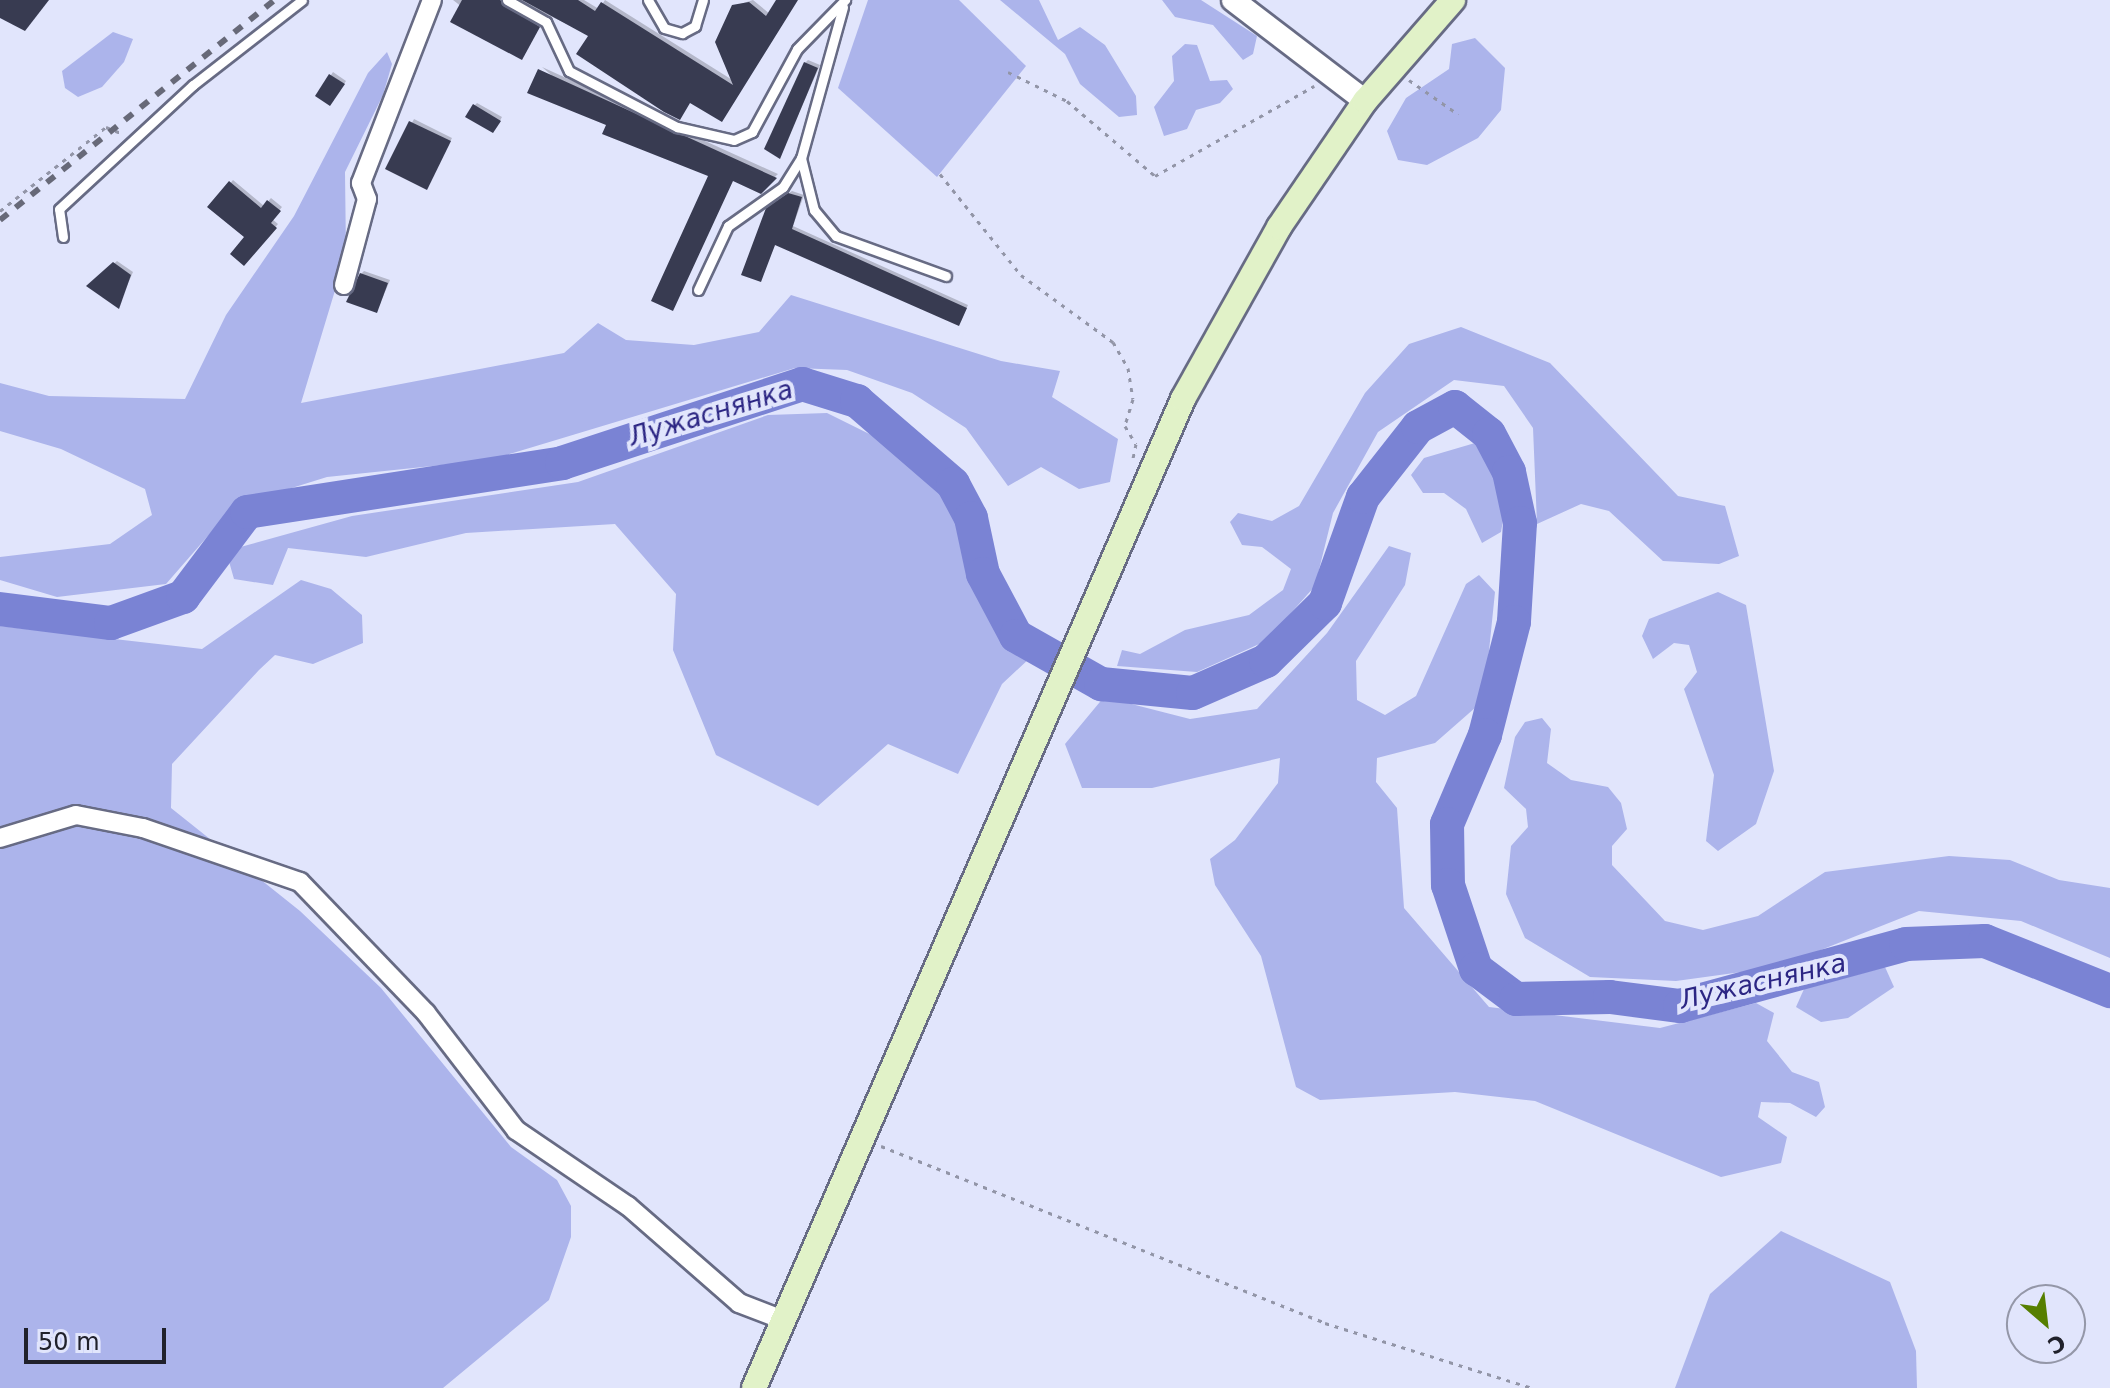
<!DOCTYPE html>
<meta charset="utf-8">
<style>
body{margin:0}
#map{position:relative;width:2110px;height:1388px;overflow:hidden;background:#e1e5fc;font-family:"DejaVu Sans",sans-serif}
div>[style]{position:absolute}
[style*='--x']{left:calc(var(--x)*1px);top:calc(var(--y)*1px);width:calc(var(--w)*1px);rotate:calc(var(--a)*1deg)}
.green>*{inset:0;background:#acb4eb}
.shadow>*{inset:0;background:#0003}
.river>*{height:34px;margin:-17px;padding:0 17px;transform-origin:17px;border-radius:17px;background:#7a83d4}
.building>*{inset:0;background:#383b51}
.path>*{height:3px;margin-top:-1.5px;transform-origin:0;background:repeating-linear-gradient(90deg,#9295a7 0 4px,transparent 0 10px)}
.roads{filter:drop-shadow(2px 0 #676b84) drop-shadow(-2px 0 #676b84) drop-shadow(0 2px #676b84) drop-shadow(0 -2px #676b84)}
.service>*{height:9px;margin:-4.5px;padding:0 4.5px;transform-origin:4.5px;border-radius:4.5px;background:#fff}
.minor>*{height:18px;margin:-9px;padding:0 9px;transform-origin:9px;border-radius:9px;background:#fff}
.tertiary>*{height:22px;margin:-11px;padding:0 11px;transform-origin:11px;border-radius:11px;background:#fff}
.secondary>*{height:24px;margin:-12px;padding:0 12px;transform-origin:12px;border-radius:12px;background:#e1f2c8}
.rail>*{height:6px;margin-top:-3px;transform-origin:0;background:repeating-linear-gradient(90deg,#676978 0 10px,transparent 0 20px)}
span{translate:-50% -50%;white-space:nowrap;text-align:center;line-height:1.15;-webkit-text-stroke:8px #e1e5fc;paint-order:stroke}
.water-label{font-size:26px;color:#2c2684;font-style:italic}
.north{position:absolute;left:2006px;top:1284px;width:80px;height:80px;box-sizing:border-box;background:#e1e5fc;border:2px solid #9497a8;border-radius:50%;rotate:152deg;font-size:22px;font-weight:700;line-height:32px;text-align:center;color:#20212b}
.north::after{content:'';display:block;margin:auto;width:28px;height:36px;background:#567f00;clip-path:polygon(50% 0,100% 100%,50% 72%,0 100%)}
.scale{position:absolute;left:24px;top:1328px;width:142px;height:36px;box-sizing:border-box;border:4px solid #20212b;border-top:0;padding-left:10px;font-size:24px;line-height:28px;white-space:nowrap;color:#20212b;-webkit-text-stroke:6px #e1e5fc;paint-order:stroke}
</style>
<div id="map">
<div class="green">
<i style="clip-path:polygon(868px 0,959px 0,1026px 66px,937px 177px,838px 88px)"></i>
<i style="clip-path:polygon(1000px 0,1039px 0,1058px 40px,1080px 27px,1105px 45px,1136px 96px,1137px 115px,1119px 117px,1080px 84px,1065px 54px)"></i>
<i style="clip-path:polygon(1162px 0,1201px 0,1257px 36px,1253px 54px,1243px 60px,1213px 25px,1175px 17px)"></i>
<i style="clip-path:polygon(113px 32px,133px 39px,124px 62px,102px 87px,78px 97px,65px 88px,62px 71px)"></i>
<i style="clip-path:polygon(1475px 38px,1505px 68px,1501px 110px,1478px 138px,1427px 165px,1398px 160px,1387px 131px,1406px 98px,1449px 69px,1452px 44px)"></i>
<i style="clip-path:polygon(1185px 44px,1197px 45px,1210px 81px,1227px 80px,1233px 89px,1220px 103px,1196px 110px,1187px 129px,1164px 136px,1154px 107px,1174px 81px,1172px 56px)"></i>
<i style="clip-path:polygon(387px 52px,392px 64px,383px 95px,345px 172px,346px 254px,301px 403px,564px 353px,598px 323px,626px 340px,694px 345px,759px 332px,791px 295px,1001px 361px,1060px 371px,1052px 397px,1118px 439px,1110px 482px,1079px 489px,1041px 467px,1008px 486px,966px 428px,912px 393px,847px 370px,795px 368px,490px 460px,327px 477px,234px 506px,166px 584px,57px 597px,0 580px,0 557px,110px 544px,152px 515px,145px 489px,61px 449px,0 431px,0 383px,49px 396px,185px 399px,226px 315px,294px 216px,368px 73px)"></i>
<i style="clip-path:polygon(1461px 327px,1550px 363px,1678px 496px,1725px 506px,1739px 556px,1719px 564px,1663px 561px,1609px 511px,1581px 504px,1537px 524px,1533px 428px,1504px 386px,1454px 380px,1378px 432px,1333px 513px,1315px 586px,1266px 641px,1197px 672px,1117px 666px,1122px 650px,1140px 654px,1185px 630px,1249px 615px,1283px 590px,1291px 569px,1262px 547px,1242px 545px,1230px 522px,1238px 513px,1272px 521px,1299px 506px,1365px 393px,1409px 344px)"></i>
<i style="clip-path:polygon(827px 413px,936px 467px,971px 533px,988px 597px,1031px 657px,1002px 684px,958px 774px,888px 744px,818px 806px,716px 755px,673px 650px,676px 594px,615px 524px,466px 533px,366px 557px,288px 548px,273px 585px,234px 579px,226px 551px,352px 516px,578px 482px,768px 415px)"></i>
<i style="clip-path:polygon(1475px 443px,1489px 455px,1506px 503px,1501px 532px,1482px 543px,1466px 509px,1444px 493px,1423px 493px,1411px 475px,1424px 458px)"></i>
<i style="clip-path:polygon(1389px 546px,1411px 553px,1405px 585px,1356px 661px,1357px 700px,1385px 715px,1416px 696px,1466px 584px,1479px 575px,1495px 592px,1484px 700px,1435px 743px,1377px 758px,1376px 782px,1397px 808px,1404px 908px,1489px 1007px,1660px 1028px,1756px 1003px,1774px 1013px,1767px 1041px,1792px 1072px,1819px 1082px,1825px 1107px,1816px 1117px,1790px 1103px,1761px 1102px,1758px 1117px,1787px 1137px,1781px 1163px,1721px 1177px,1535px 1101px,1455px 1092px,1320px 1100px,1296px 1087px,1261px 956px,1215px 885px,1210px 859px,1235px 840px,1278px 783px,1280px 758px,1152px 788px,1082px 788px,1065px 744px,1104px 697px,1190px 719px,1257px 709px,1327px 633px)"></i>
<i style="clip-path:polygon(301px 580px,331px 589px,362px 615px,363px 643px,313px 664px,275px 655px,259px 670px,172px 764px,171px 808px,300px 911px,381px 988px,511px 1147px,557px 1180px,571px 1206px,571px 1237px,549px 1300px,443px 1388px,0 1388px,0 626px,202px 649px)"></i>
<i style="clip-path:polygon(1718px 592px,1746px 605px,1774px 771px,1756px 824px,1718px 851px,1706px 841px,1714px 775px,1684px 689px,1697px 672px,1689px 645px,1674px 643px,1653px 659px,1642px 636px,1649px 619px)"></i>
<i style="clip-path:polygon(1542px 718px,1551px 729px,1547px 763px,1571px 780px,1608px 787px,1621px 803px,1627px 829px,1612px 846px,1612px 865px,1665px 921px,1703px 930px,1758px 916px,1825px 872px,1949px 856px,2010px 860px,2059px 880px,2110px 888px,2110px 958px,2021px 921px,1919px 911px,1778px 967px,1676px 981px,1590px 977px,1525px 938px,1506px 894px,1511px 846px,1528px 827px,1526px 809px,1504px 788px,1515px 737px,1525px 722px)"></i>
<i style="clip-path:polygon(1885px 967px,1894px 987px,1848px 1018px,1821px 1022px,1796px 1007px,1804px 989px)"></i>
<i style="clip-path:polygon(1781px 1231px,1890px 1282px,1916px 1351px,1917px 1388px,1675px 1388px,1710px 1294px)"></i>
</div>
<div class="shadow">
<i style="clip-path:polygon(453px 0,504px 0,541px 24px,524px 55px)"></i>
<i style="clip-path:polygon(515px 0,584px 0,599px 9px,605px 0,734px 81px,734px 6px,753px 0,770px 14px,779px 0,797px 0,724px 117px,591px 35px)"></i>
<i style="clip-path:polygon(808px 60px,820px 65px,780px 156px,805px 63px)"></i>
<i style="clip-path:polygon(542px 67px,778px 174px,760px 191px,733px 179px,673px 309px,710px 175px,608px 124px)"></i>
<i style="clip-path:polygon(333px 72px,346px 81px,333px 101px,331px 75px)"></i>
<i style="clip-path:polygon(477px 103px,502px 117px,496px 128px,474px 106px)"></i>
<i style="clip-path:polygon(414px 119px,452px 138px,429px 184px,388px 168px)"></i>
<i style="clip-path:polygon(233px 180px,264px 206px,271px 198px,282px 207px,272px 219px,278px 224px,244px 264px,247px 237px,210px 207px)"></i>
<i style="clip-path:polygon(792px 191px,804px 195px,793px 226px,968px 305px,961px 321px,776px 243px,760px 280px,772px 205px)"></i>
<i style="clip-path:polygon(117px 261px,133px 272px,118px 306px,89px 286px)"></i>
<i style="clip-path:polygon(364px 271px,390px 280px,377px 311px,361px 274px)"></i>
</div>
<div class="river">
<i style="--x:0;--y:609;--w:112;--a:7.2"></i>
<i style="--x:111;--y:623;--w:77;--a:-19.9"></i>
<i style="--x:183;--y:597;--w:106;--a:-53"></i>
<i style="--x:247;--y:512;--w:319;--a:-8.8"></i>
<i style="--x:562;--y:463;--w:253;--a:-18.2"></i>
<i style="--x:802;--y:384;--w:58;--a:17.2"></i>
<i style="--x:857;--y:401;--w:127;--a:40.8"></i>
<i style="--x:953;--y:484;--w:38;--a:62"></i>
<i style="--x:971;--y:518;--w:57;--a:77.9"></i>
<i style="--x:983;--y:574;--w:70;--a:62"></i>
<i style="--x:1016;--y:636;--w:98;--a:29.5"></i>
<i style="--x:1101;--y:684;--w:92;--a:5.6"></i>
<i style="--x:1193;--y:693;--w:80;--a:-23.7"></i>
<i style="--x:1266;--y:661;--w:83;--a:-44.5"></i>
<i style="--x:1325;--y:603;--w:113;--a:-70.3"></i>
<i style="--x:1363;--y:497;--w:89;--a:-51.8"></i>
<i style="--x:1418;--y:427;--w:42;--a:-28.4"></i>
<i style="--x:1455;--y:407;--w:43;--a:38.5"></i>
<i style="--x:1489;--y:434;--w:43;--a:62.2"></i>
<i style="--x:1509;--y:472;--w:52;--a:77.8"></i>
<i style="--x:1520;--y:523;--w:99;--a:93.5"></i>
<i style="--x:1514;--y:622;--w:117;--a:104.4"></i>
<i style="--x:1485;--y:735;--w:97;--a:113.1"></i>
<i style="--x:1447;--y:824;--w:61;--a:89.1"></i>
<i style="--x:1448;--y:885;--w:89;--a:71.6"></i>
<i style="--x:1476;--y:969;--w:50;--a:36.9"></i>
<i style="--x:1516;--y:999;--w:94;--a:-1.2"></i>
<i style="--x:1610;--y:997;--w:71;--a:7.3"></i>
<i style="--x:1680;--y:1006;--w:234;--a:-15.3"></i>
<i style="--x:1906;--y:944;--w:79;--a:-2.2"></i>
<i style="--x:1985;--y:941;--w:135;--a:21.8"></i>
</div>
<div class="building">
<i style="clip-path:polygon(0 0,49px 0,25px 31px,0 18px)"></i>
<i style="clip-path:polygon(462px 0,500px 0,540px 27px,522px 60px,450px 22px)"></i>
<i style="clip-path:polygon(522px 0,578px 0,595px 11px,601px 2px,733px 85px,715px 42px,732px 5px,749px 2px,766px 16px,776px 0,798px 0,722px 122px,690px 103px,680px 120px,664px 112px,576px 54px,588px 36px)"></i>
<i style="clip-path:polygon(804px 62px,818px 68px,780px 159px,764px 149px)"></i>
<i style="clip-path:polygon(538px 69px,777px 178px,761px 194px,733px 181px,673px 311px,651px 301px,708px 176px,602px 134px,606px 125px,527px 93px)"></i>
<i style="clip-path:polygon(329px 74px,345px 84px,330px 106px,315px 96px)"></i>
<i style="clip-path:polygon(473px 104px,501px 121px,493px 133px,465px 117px)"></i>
<i style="clip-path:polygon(409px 121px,451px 141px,427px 190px,385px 169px)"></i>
<i style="clip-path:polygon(229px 181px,261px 208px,267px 200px,281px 211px,271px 223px,277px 228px,244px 266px,230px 254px,244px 237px,207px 207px)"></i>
<i style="clip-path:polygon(788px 193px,802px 197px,792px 229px,967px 308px,959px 326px,775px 245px,761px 282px,741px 275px,766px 208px)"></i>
<i style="clip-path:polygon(113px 262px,131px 275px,119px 309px,86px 286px)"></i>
<i style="clip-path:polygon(360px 273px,388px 283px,377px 313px,346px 302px)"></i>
</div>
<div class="path">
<i style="--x:1008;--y:72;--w:66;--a:26.2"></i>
<i style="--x:1067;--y:101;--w:116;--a:40.4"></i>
<i style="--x:1155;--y:176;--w:183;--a:-29.5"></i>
<i style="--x:1409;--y:80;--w:60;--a:34.8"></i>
<i style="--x:940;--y:174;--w:129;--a:51.3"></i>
<i style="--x:1021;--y:275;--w:114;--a:36.1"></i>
<i style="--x:1113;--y:342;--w:30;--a:60"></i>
<i style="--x:1128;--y:368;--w:31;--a:81"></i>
<i style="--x:1133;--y:399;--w:28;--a:107"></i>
<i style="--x:1125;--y:426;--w:21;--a:59"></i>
<i style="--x:1136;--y:444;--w:14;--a:102"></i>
<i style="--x:0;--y:211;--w:135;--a:-38.4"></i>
<i style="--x:106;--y:127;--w:16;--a:22"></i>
<i style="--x:881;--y:1146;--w:478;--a:21.7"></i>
<i style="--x:1325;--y:1323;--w:218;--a:17.4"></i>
</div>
<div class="roads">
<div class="service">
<i style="--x:507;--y:0;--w:45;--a:29.4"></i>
<i style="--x:546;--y:22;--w:54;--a:64.9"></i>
<i style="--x:569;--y:71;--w:122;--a:27.4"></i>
<i style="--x:677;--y:127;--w:58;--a:12.8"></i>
<i style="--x:734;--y:140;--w:20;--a:-24"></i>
<i style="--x:752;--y:132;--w:94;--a:-61.5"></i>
<i style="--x:797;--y:49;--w:69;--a:-45.6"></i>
<i style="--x:648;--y:0;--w:32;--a:60"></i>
<i style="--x:664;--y:28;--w:19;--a:16"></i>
<i style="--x:682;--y:33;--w:15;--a:-28"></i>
<i style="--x:695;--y:26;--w:27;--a:-73"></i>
<i style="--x:843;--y:7;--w:157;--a:105.5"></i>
<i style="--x:801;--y:158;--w:54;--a:76"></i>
<i style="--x:814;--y:210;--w:34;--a:50"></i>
<i style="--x:836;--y:236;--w:117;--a:20"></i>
<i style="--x:63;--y:237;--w:28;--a:-98"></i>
<i style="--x:59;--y:209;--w:183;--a:-42.8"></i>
<i style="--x:193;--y:85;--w:138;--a:-37.9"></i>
<i style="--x:698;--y:290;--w:71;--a:-64.9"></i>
<i style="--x:728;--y:226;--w:67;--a:-35.3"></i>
<i style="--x:783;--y:187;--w:34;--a:-58"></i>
</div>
<div class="minor">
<i style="--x:344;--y:285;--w:89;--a:-75"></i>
<i style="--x:367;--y:199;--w:17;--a:-111"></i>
<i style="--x:361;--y:183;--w:196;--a:-68.8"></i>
<i style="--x:0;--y:838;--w:79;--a:-16.8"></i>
<i style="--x:76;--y:815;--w:68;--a:11"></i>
<i style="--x:143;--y:828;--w:166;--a:19"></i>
<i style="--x:300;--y:882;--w:182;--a:46.1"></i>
<i style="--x:426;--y:1013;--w:148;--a:52.4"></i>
<i style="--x:516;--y:1130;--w:135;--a:34.2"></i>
<i style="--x:628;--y:1206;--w:147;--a:41.1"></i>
<i style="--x:739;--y:1303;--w:47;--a:21.1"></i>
</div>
<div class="tertiary">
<i style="--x:1233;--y:0;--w:166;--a:37.4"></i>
</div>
<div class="secondary">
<i style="--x:754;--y:1388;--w:1078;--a:-66.55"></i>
<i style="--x:1183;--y:399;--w:197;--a:-60.8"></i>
<i style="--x:1279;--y:227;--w:153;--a:-55.7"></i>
<i style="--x:1365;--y:101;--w:134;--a:-48.9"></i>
</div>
</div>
<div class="rail">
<i style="--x:0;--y:220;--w:352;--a:-38.7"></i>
</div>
<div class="water-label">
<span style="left:711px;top:414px;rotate:-17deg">Лужаснянка</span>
<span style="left:1763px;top:982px;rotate:-13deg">Лужаснянка</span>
</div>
<div class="north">С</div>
<div class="scale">50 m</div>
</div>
